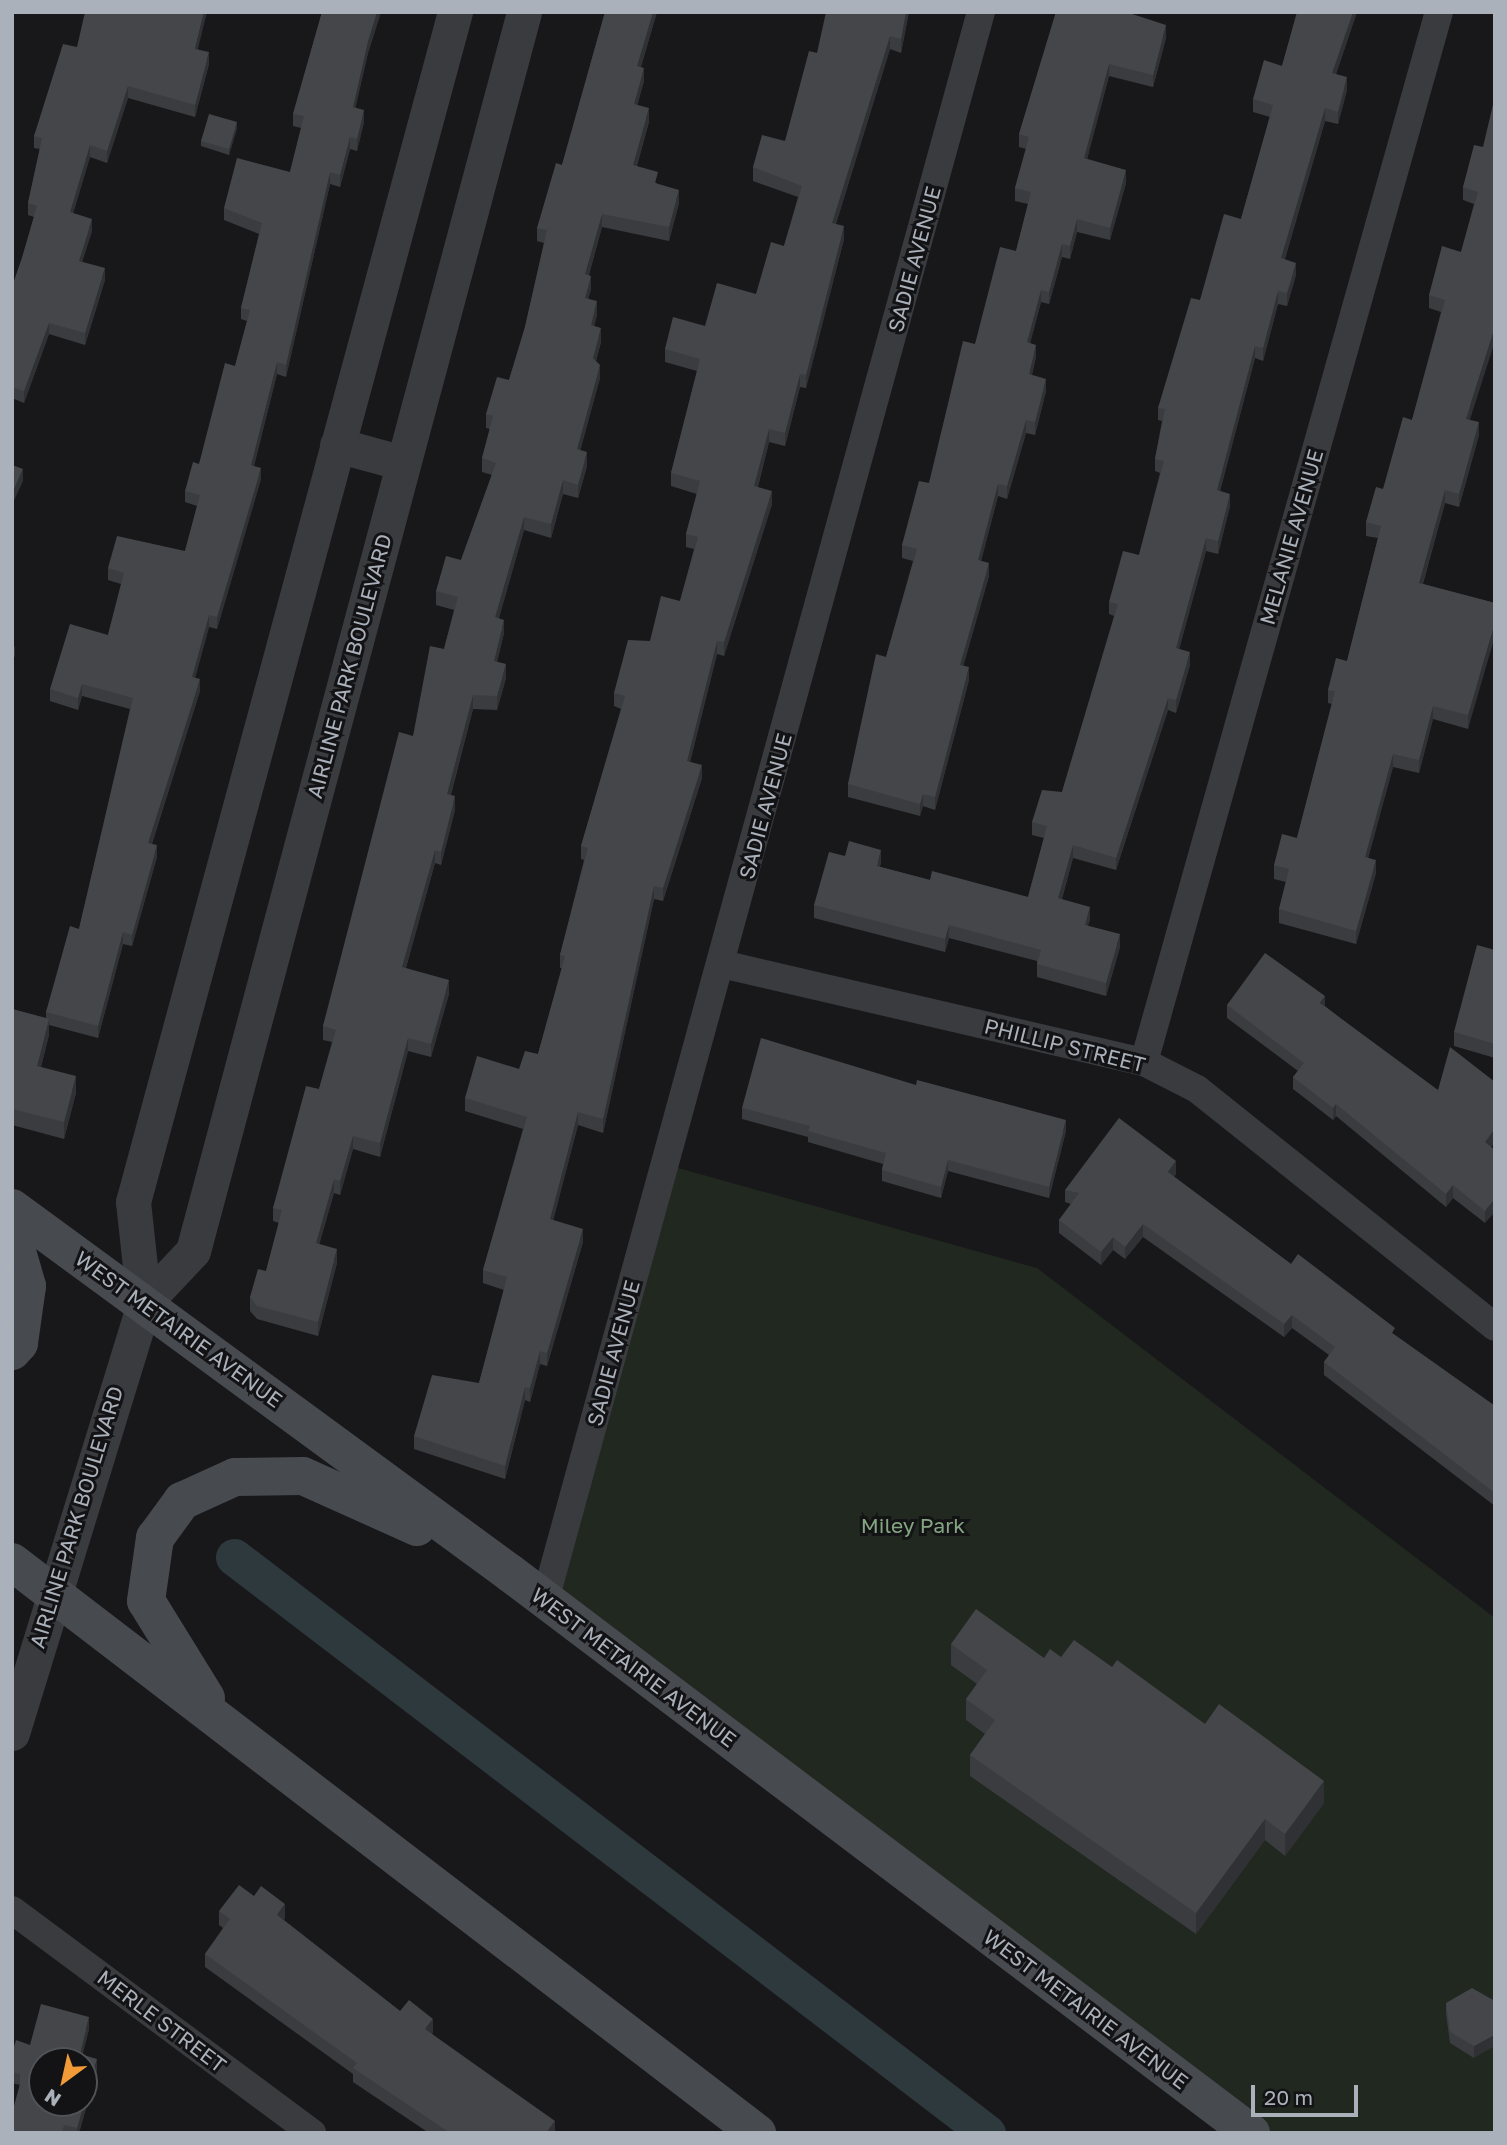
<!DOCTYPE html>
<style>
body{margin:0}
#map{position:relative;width:1507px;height:2145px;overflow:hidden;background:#18181a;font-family:"Golos Text",sans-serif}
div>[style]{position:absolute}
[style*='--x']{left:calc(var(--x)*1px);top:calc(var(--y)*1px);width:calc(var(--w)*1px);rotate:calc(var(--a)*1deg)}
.green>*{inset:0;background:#202820}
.canal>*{height:37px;margin:-18.5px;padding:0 18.5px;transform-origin:18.5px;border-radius:18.5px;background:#2e393e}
.minor>*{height:28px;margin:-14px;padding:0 14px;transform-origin:14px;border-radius:14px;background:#393b3f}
.tertiary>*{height:35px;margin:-17.5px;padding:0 17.5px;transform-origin:17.5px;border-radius:17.5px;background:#393b3f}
.secondary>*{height:38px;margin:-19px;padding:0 19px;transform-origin:19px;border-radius:19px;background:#474a4f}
.wall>*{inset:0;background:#3a3c40}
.shaded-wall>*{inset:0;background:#303134}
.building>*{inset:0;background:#44464a}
span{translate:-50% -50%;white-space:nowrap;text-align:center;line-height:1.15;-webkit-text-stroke:6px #131315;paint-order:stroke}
.street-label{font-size:21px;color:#aab1ba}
.park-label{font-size:21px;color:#84a581}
.frame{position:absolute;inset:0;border:14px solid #aab1ba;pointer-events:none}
.north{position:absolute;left:28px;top:2047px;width:70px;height:70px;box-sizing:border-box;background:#131315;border:2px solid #4f5257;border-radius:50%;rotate:213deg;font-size:19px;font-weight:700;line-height:28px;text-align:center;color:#aab1ba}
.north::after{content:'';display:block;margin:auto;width:24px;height:32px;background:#f29938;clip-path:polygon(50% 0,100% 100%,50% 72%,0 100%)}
.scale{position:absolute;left:1251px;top:2085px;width:107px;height:32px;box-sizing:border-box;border:4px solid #aab1ba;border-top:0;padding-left:9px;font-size:21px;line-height:24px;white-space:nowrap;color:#aab1ba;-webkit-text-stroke:5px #131315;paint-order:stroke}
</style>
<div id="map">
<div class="green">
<i style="clip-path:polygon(664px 1164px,1037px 1268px,1495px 1618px,1495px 2133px,1264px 2133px,545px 1600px)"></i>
</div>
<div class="canal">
<i style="--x:234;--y:1557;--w:948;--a:37.41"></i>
</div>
<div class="minor">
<i style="--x:722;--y:964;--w:433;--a:13.1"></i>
<i style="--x:1144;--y:1062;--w:59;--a:27"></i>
<i style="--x:1197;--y:1089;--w:381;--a:38.6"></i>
<i style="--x:1144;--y:1062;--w:1091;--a:-74.31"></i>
<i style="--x:545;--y:1600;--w:1647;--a:-74.65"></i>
<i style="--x:12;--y:1910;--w:374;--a:36.6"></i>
</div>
<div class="tertiary">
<i style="--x:337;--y:445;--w:68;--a:15.3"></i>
<i style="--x:144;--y:1303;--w:71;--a:-46.7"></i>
<i style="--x:193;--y:1251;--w:1282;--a:-75.04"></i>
<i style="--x:12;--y:1733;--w:450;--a:-72.9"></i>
<i style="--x:144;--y:1303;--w:102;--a:-96.2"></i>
<i style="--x:133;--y:1202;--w:1233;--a:-74.86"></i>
</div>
<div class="secondary">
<i style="--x:12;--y:1208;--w:617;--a:36.24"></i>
<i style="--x:510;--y:1573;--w:929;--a:37.08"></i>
<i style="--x:12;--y:1234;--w:54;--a:73.9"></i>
<i style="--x:27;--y:1286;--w:58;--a:98"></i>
<i style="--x:19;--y:1343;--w:11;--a:131"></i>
<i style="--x:12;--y:1562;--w:939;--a:37.47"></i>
<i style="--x:206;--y:1698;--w:114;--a:-121.7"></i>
<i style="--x:146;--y:1601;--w:64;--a:-81.9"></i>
<i style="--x:155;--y:1538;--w:46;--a:-53.9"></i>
<i style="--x:182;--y:1501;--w:58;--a:-24.4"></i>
<i style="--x:235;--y:1477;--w:68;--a:-0.8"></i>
<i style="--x:303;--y:1476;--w:125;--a:24.1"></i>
</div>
<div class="wall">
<i style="clip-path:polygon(322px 12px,381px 12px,368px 53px,355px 108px,364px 122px,357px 151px,350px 149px,340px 187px,330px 184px,286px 377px,277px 374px,254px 466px,261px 479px,217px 629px,209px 627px,195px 678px,200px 691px,152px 844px,157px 857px,132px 946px,123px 944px,98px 1038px,49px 1025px,49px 1035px,41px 1067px,76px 1093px,64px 1139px,12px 1125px,12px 1009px,46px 1018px,46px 1012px,79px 929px,130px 709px,82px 696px,78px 710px,50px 701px,50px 689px,108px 635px,121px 584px,108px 580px,108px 568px,185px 551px,197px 506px,185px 502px,185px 491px,199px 464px,235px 366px,247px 321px,241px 319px,241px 308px,259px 234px,224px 220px,224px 208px,290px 172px,301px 128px,293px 126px,293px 114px)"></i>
<i style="clip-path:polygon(605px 12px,657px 12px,641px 67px,644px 81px,637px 105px,649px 122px,637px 166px,679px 203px,669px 241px,602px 227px,589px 275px,591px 289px,588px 299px,597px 315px,594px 326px,601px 342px,596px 361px,600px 378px,580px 450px,587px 466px,578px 498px,563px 494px,551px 538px,524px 530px,499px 618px,504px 633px,497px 662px,506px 678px,497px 710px,473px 709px,451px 795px,455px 810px,441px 865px,435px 863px,406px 968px,449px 994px,431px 1057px,408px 1051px,380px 1157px,353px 1149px,340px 1195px,334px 1193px,319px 1244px,337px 1263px,318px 1336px,257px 1319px,250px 1311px,250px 1297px,266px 1271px,279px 1223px,273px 1221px,273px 1208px,319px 1089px,332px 1042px,323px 1040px,323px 1026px,413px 736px,444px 649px,454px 610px,436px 605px,436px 591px,461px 560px,492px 475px,482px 472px,482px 458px,490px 429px,486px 428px,486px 414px,509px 380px,525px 327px,544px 243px,537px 241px,537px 228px,562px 165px)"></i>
<i style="clip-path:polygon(909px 12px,901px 53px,890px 49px,836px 224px,844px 239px,806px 388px,800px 387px,785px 446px,769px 442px,758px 487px,772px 504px,724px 656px,717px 654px,690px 762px,702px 778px,663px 901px,654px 899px,603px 1133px,578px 1125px,553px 1220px,583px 1242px,547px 1366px,540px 1364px,530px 1402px,525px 1400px,505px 1479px,414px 1449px,414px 1436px,479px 1383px,504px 1290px,483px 1283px,483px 1270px,523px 1129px,465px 1111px,465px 1098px,519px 1069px,538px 1054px,562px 968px,560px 968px,560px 955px,584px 860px,581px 859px,581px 846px,621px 709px,614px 706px,614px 693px,650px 641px,680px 601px,694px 549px,686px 547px,686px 534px,697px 494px,671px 486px,671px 473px,697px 371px,665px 362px,665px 349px,705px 326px,756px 294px,784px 246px,798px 197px,753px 181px,753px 167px,785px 141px,817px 53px)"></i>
<i style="clip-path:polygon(1056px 12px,1129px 12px,1129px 13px,1166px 38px,1153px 87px,1109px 76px,1087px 159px,1126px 183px,1110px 240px,1077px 232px,1070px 259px,1062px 257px,1049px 304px,1041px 302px,1030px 343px,1036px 357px,1032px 375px,1046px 391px,1035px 435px,1026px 433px,1007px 499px,998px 496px,981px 561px,989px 576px,963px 666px,969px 680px,935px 810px,923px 806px,920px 816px,848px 797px,848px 784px,886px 657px,913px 561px,902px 558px,902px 545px,929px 483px,975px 344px,1016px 251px,1028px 204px,1015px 201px,1015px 188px,1026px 149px,1019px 147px,1019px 134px)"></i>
<i style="clip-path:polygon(1293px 12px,1357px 12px,1336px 74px,1347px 90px,1338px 124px,1325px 121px,1285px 259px,1296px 275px,1287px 306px,1278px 304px,1263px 361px,1255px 358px,1220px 491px,1230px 506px,1218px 554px,1206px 551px,1179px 649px,1190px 665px,1176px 713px,1168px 710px,1116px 870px,1073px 858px,1062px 899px,1090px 919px,1088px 926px,1120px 947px,1106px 996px,1037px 977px,1037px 961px,949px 938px,945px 952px,814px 918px,814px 905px,845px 856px,881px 862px,880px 867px,930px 880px,1028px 897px,1044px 838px,1032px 835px,1032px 822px,1062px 792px,1114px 616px,1109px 614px,1109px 602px,1139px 555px,1160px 473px,1155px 471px,1155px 459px,1162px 421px,1158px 420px,1158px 408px,1200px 300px,1241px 219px,1270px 117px,1253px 112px,1253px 99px,1282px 66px,1297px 13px)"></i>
<i style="clip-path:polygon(77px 47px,198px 49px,209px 64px,195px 117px,128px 98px,107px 163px,90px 157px,73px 213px,92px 231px,82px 262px,105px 280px,85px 345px,49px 334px,24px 403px,12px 398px,12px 287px,22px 258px,34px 217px,28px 215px,28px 203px,40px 149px,34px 148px,34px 136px)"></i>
<i style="clip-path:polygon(237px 128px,229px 155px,201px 146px,201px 141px)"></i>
<i style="clip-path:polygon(1483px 147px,1470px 420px,1479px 435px,1459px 507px,1445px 503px,1423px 584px,1495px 603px,1468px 729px,1433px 719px,1419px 773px,1393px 767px,1368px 858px,1376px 873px,1356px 944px,1279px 923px,1279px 909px,1286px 882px,1274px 879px,1274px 865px,1297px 838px,1332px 704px,1328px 703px,1328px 690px,1347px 661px,1378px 538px,1366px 536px,1366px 522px,1383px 489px,1412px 420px,1441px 312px,1429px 308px,1429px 295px,1461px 252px,1474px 204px,1463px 200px,1463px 187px)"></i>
<i style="clip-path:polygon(1495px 950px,1495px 1058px,1454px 1046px,1454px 1032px)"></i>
<i style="clip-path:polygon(1227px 1005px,1325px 1006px,1495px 1142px,1491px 1147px,1485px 1223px,1453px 1198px,1446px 1207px,1336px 1116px,1333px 1120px,1293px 1089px,1293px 1077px,1298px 1071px,1227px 1018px)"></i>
<i style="clip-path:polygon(742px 1108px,1066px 1131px,1049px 1198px,948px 1171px,941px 1198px,882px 1181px,882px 1170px,883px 1164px,808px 1142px,808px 1137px,742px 1119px)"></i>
<i style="clip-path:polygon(1176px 1174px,1174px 1177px,1291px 1264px,1395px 1335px,1495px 1406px,1495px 1506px,1324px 1375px,1324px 1362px,1329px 1355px,1292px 1328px,1284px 1337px,1143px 1237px,1125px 1259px,1113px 1250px,1101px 1265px,1059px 1233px,1059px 1220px,1071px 1204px,1065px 1202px,1065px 1190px)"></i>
<i style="clip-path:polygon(951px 1644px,1044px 1658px,1061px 1657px,1112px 1667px,1205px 1724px,1324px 1803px,1285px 1856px,1265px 1840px,1196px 1934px,970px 1776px,970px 1755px,985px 1734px,966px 1720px,966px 1699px,977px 1684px,951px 1665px)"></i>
<i style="clip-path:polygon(254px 1896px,285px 1918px,284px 1920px,400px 2011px,433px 2032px,432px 2034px,555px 2133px,429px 2133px,353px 2082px,353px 2074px,205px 1967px,205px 1954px,223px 1928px,219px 1925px,219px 1911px)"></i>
<i style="clip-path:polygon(1495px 2001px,1474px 2058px,1450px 2043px,1446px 2014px,1446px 2003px)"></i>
<i style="clip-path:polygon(89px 2029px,82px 2055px,97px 2070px,79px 2133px,12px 2133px,20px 2085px,12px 2083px,12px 2053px,30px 2045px)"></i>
</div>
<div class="shaded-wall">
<i style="clip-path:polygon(204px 12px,207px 12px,195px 61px,195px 49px)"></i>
<i style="clip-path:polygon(377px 12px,381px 12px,368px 53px,353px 119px,353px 107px,368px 41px)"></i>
<i style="clip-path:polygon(653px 12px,657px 12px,637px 79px,637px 66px)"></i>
<i style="clip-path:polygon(906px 12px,909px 12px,901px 53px,901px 39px)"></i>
<i style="clip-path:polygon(1353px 12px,1357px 12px,1332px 86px,1332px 73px)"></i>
<i style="clip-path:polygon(1166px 25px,1166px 38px,1153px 87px,1153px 75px)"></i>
<i style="clip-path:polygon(890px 36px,890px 49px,832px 236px,832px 223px)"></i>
<i style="clip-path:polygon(209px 52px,209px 64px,195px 117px,195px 105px)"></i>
<i style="clip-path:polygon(1109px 64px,1109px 76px,1084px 171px,1084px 158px)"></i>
<i style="clip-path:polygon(644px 68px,644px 81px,634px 118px,634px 104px)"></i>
<i style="clip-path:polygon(1347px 77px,1347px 90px,1338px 124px,1338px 112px)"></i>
<i style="clip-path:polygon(128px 86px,128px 98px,107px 163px,107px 151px)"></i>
<i style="clip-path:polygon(649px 108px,649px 122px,633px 178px,633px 165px)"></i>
<i style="clip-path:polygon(1325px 108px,1325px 121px,1281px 271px,1281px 258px)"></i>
<i style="clip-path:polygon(364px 110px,364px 122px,357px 151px,357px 139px)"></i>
<i style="clip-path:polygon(237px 122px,237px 128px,229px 155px,229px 149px)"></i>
<i style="clip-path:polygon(350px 137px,350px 149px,340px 187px,340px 175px)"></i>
<i style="clip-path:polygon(90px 145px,90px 157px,70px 224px,70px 212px)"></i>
<i style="clip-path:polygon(1126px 170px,1126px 183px,1110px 240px,1110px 228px)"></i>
<i style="clip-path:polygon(330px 172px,330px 184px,286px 377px,286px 365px)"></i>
<i style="clip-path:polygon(679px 190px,679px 203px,669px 241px,669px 227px)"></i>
<i style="clip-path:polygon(602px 214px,602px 227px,585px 288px,585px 274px)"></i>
<i style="clip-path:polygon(92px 219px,92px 231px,79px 272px,79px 261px)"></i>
<i style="clip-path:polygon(1077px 219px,1077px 232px,1070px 259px,1070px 246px)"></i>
<i style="clip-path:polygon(844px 226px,844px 239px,806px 388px,806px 375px)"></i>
<i style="clip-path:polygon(1062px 244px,1062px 257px,1049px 304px,1049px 292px)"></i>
<i style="clip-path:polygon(1296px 263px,1296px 275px,1287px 306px,1287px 293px)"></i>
<i style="clip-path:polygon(105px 268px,105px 280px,85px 345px,85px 333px)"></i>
<i style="clip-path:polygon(591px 276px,591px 289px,585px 311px,585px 298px)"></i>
<i style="clip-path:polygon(1041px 290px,1041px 302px,1027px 355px,1027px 342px)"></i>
<i style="clip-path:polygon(1278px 291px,1278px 304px,1263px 361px,1263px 348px)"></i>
<i style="clip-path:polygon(597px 301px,597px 315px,591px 339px,591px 325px)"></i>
<i style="clip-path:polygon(49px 323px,49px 334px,24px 403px,24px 391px)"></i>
<i style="clip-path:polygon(1495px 327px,1495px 341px,1466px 432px,1466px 419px)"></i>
<i style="clip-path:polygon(601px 328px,601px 342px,593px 372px,593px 358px)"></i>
<i style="clip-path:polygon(1036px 345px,1036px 357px,1029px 387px,1029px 374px)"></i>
<i style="clip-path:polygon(1255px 346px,1255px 358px,1217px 503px,1217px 490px)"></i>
<i style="clip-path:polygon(277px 362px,277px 374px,251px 477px,251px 465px)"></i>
<i style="clip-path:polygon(600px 365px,600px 378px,577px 463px,577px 449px)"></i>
<i style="clip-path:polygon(800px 374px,800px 387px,785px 446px,785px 433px)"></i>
<i style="clip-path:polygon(1046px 379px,1046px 391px,1035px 435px,1035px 422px)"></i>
<i style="clip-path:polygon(1026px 420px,1026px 433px,1007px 499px,1007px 486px)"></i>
<i style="clip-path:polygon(1479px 422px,1479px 435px,1459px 507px,1459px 494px)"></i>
<i style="clip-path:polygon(769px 429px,769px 442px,754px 500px,754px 486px)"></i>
<i style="clip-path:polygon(587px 452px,587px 466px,578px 498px,578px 485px)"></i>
<i style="clip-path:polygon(261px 468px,261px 479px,217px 629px,217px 617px)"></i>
<i style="clip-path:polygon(23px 469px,23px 481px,12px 505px,12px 494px)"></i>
<i style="clip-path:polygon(563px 480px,563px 494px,551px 538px,551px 524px)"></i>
<i style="clip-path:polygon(998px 484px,998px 496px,978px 573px,978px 560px)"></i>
<i style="clip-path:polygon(1445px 490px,1445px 503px,1419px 596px,1419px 583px)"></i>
<i style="clip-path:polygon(772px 491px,772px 504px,724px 656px,724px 642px)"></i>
<i style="clip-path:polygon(1230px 494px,1230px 506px,1218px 554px,1218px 541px)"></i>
<i style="clip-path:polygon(524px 517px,524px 530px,495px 631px,495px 617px)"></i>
<i style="clip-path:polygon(1206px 538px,1206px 551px,1176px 661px,1176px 648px)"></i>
<i style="clip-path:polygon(989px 563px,989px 576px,960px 678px,960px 665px)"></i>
<i style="clip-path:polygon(209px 615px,209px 627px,192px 689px,192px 677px)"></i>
<i style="clip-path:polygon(504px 620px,504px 633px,494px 675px,494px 661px)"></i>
<i style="clip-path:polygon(1495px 623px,1495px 636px,1468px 729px,1468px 715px)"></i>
<i style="clip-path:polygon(717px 641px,717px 654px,687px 774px,687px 761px)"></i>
<i style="clip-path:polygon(15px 646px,15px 656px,12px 661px,12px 650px)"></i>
<i style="clip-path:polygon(1190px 652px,1190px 665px,1176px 713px,1176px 700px)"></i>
<i style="clip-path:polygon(506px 664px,506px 678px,497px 710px,497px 696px)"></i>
<i style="clip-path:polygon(969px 667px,969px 680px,935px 810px,935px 797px)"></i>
<i style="clip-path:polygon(200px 679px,200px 691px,148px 855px,148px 843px)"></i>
<i style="clip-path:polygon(82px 684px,82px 696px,78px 710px,78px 698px)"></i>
<i style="clip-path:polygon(473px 695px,473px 709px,447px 808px,447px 794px)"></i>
<i style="clip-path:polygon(1168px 698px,1168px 710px,1116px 870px,1116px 858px)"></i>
<i style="clip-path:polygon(1433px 706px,1433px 719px,1419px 773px,1419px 760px)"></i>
<i style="clip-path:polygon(1393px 754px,1393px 767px,1365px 870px,1365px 857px)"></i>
<i style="clip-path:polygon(702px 765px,702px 778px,663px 901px,663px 888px)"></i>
<i style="clip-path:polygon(923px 794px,923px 806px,920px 816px,920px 804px)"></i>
<i style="clip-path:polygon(455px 796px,455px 810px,441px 865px,441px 852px)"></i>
<i style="clip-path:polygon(157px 845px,157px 857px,132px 946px,132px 935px)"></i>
<i style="clip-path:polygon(1073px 845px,1073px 858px,1058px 911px,1058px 898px)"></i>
<i style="clip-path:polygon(435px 850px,435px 863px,402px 981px,402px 967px)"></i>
<i style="clip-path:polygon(881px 850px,881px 862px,877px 879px,877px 866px)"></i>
<i style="clip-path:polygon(1376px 860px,1376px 873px,1356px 944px,1356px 931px)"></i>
<i style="clip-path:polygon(654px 886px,654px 899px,603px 1133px,603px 1119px)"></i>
<i style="clip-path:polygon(1090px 907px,1090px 919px,1085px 937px,1085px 925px)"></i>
<i style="clip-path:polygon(949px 925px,949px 938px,945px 952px,945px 939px)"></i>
<i style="clip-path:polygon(123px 932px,123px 944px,98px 1038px,98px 1026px)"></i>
<i style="clip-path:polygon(1120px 934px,1120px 947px,1106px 996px,1106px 983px)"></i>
<i style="clip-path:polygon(449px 980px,449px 994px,431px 1057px,431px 1044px)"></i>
<i style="clip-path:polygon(1325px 996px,1325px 1009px,1320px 1003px)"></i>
<i style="clip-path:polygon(49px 1019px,49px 1035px,37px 1082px,37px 1066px)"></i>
<i style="clip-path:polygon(408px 1038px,408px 1051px,380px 1157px,380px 1143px)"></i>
<i style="clip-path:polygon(76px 1076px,76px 1093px,64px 1139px,64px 1122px)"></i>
<i style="clip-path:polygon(1336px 1104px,1336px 1116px,1333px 1120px,1333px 1108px)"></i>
<i style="clip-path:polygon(578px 1112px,578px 1125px,550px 1233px,550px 1219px)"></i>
<i style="clip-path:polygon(1066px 1120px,1066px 1131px,1049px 1198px,1049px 1187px)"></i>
<i style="clip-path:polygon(1495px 1129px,1495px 1142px,1485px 1155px,1485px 1142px)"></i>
<i style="clip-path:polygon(353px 1136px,353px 1149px,340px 1195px,340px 1181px)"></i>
<i style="clip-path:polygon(948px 1160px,948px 1171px,941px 1198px,941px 1187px)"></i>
<i style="clip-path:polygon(1176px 1161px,1176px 1174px,1168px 1185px,1168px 1172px)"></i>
<i style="clip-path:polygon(334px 1179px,334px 1193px,316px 1256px,316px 1243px)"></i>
<i style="clip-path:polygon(1453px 1185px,1453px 1198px,1446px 1207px,1446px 1194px)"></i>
<i style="clip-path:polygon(1495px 1199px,1495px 1212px,1485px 1223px,1485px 1211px)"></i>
<i style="clip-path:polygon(1143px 1224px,1143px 1237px,1125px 1259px,1125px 1247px)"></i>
<i style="clip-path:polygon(583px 1229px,583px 1242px,547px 1366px,547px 1353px)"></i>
<i style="clip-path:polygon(1113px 1237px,1113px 1250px,1101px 1265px,1101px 1252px)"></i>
<i style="clip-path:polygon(337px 1249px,337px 1263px,318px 1336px,318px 1322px)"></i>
<i style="clip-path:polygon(1292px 1315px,1292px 1328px,1284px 1337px,1284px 1324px)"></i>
<i style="clip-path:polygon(540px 1351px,540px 1364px,530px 1402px,530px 1388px)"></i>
<i style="clip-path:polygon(525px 1387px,525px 1400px,505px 1479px,505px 1466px)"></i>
<i style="clip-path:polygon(1324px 1781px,1324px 1803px,1285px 1856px,1285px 1834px)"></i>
<i style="clip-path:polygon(1265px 1819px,1265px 1840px,1196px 1934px,1196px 1913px)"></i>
<i style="clip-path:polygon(285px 1904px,285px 1918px,277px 1929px,277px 1915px)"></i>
<i style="clip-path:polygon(89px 2017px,89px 2029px,81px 2061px,80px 2054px)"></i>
<i style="clip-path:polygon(433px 2019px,433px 2032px,425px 2043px,425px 2029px)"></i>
<i style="clip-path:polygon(1495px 2035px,1495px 2046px,1474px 2058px,1474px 2046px)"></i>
<i style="clip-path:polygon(97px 2059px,97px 2070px,79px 2133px,77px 2133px,77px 2128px)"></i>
<i style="clip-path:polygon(555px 2121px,555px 2133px,546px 2133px)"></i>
</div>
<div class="building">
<i style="clip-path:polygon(85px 12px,204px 12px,195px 49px,209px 52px,195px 105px,128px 86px,107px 151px,90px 145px,70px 212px,92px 219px,79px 261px,105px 268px,85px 333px,49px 323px,24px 391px,12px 387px,12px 287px,22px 258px,37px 206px,28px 203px,42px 138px,34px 136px,63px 44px,77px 47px)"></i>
<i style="clip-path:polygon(322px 12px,377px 12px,368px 41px,353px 107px,364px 110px,357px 139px,350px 137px,340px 175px,330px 172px,286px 365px,277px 362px,251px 465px,261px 468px,217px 617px,209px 615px,192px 677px,200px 679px,148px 843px,157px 845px,136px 921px,132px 935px,123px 932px,98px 1026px,46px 1012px,70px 926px,79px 929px,133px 698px,82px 684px,78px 698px,50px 689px,70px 624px,108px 635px,124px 573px,108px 568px,117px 536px,185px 551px,200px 495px,185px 491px,193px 462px,199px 464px,225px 363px,235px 366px,250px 310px,241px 308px,262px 223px,224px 208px,237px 158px,290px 172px,304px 116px,293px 114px)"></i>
<i style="clip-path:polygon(605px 12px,653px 12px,637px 66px,644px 68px,634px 104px,649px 108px,633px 165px,658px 172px,655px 183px,679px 190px,669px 227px,602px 214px,585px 274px,591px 276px,585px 298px,597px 301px,591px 325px,601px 328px,593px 358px,600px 365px,577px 449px,587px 452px,578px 485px,563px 480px,551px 524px,524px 517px,495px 617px,504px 620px,494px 661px,506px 664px,497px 696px,473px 695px,447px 794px,455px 796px,441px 852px,435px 850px,402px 967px,449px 980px,431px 1044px,408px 1038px,380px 1143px,353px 1136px,340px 1181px,334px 1179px,316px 1243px,337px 1249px,318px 1322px,257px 1306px,250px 1297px,258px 1269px,266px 1271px,282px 1210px,273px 1208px,306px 1086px,319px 1089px,336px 1030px,323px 1026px,399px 732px,413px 736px,430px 646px,444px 649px,458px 597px,436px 591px,446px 556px,461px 560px,496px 463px,482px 458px,493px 416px,486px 414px,497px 377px,509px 380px,525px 327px,547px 230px,537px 228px,556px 163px,562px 165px)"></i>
<i style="clip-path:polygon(826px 12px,906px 12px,901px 39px,890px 36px,832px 223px,844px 226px,806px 375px,800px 374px,785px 433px,769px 429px,754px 486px,772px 491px,724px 642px,717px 641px,687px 761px,702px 765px,663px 888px,654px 886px,603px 1119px,578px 1112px,550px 1219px,583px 1229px,547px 1353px,540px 1351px,530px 1388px,525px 1387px,505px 1466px,414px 1436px,432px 1375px,479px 1383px,507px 1277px,483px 1270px,527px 1117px,465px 1098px,477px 1056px,519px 1069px,525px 1051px,538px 1054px,565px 956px,560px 955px,588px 848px,581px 846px,625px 696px,614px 693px,628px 640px,650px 641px,661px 596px,680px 601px,698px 537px,686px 534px,700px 481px,671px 473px,700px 359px,665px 349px,673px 317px,705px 326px,717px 283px,756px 294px,771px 242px,784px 246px,802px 186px,753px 167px,762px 135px,785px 141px,809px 51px,817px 53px)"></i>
<i style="clip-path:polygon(1056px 12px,1126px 12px,1166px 25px,1153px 75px,1109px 64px,1084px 158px,1126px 170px,1110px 228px,1077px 219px,1070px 246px,1062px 244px,1049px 292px,1041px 290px,1027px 342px,1036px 345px,1029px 374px,1046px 379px,1035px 422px,1026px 420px,1007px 486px,998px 484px,978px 560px,989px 563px,960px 665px,969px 667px,935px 797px,923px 794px,920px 804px,848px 784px,876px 654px,886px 657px,917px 549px,902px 545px,919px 481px,929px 483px,963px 341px,975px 344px,1000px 247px,1016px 251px,1031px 192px,1015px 188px,1029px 137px,1019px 134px)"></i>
<i style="clip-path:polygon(1297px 12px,1353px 12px,1332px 73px,1347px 77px,1338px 112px,1325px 108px,1281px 258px,1296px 263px,1287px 293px,1278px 291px,1263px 348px,1255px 346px,1217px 490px,1230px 494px,1218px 541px,1206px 538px,1176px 648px,1190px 652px,1176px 700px,1168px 698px,1116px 858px,1073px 845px,1058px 898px,1090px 907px,1085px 925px,1120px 934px,1106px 983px,1037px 964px,1041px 950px,949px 925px,945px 939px,814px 905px,829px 852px,845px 856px,849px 841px,881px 850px,877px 866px,930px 880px,932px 871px,1028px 897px,1047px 826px,1032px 822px,1042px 790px,1062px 792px,1118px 604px,1109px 602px,1123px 551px,1139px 555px,1164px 461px,1155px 459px,1165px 409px,1158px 408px,1191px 298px,1200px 300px,1224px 214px,1241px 219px,1273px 105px,1253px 99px,1264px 60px,1282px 66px)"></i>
<i style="clip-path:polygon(1495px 96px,1495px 327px,1466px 419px,1479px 422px,1459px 494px,1445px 490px,1419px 583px,1495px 603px,1495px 623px,1468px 715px,1433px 706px,1419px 760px,1393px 754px,1365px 857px,1376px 860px,1356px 931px,1279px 909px,1289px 869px,1274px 865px,1282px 834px,1297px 838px,1335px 691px,1328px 690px,1336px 658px,1347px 661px,1381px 526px,1366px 522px,1376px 487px,1383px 489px,1403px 417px,1412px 420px,1445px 300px,1429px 295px,1442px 246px,1461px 252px,1478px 192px,1463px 187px,1474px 145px,1483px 147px)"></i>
<i style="clip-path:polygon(209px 114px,237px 122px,229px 149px,201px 141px)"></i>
<i style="clip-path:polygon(12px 465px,23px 469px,12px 494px)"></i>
<i style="clip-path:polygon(1477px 945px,1495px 950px,1495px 1044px,1454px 1032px)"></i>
<i style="clip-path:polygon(1265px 953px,1325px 996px,1320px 1003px,1438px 1090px,1450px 1047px,1495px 1082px,1495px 1129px,1485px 1142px,1495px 1150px,1495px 1199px,1485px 1211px,1453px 1185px,1446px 1194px,1336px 1104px,1333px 1108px,1293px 1077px,1304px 1063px,1227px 1005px)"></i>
<i style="clip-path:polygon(12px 1009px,49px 1019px,37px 1066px,76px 1076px,64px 1122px,12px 1109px)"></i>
<i style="clip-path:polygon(761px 1038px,916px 1085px,917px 1080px,1066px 1120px,1049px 1187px,948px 1160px,941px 1187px,882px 1170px,886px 1153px,808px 1131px,810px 1126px,742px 1108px)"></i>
<i style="clip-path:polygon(1119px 1118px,1176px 1161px,1168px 1172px,1291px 1264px,1298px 1254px,1395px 1328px,1392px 1333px,1495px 1406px,1495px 1493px,1324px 1362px,1335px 1347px,1292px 1315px,1284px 1324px,1143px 1224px,1125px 1247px,1113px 1237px,1101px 1252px,1059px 1220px,1079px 1193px,1065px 1190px)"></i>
<i style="clip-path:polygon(976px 1609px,1044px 1658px,1050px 1649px,1061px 1657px,1074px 1640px,1112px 1667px,1117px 1660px,1205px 1724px,1219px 1704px,1324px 1781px,1285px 1834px,1265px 1819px,1196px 1913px,970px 1755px,995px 1720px,966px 1699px,987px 1670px,951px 1644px)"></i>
<i style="clip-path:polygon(239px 1885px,254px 1896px,261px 1886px,285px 1904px,277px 1915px,400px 2011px,409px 2000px,433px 2019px,425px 2029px,555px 2121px,546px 2133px,450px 2133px,353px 2068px,357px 2063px,205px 1954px,230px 1919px,219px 1911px)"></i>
<i style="clip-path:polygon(1472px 1988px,1495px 2001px,1495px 2035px,1474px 2046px,1450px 2032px,1446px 2003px)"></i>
<i style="clip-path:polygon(evenodd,41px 2004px,89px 2017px,80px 2054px,97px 2059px,77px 2128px,64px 2125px,62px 2133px,12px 2133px,12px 2113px,20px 2084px,20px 2074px,12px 2072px,12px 2053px,16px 2040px,30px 2045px,41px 2004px,42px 2061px,84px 2061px,84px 2103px,42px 2103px,42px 2061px)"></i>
</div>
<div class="street-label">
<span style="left:914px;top:259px;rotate:-75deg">SADIE AVENUE</span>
<span style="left:1291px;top:537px;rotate:-74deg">MELANIE AVENUE</span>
<span style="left:349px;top:666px;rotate:-75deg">AIRLINE PARK BOULEVARD</span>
<span style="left:765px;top:806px;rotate:-75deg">SADIE AVENUE</span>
<span style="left:1065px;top:1045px;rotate:14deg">PHILLIP STREET</span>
<span style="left:179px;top:1329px;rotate:36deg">WEST METAIRIE AVENUE</span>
<span style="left:613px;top:1353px;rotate:-75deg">SADIE AVENUE</span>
<span style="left:76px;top:1517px;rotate:-73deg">AIRLINE PARK BOULEVARD</span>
<span style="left:634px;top:1667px;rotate:37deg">WEST METAIRIE AVENUE</span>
<span style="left:1086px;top:2009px;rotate:37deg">WEST METAIRIE AVENUE</span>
<span style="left:162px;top:2021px;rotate:37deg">MERLE STREET</span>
</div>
<div class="park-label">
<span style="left:913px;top:1525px">Miley Park</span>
</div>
<div class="frame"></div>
<div class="north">N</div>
<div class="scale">20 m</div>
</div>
